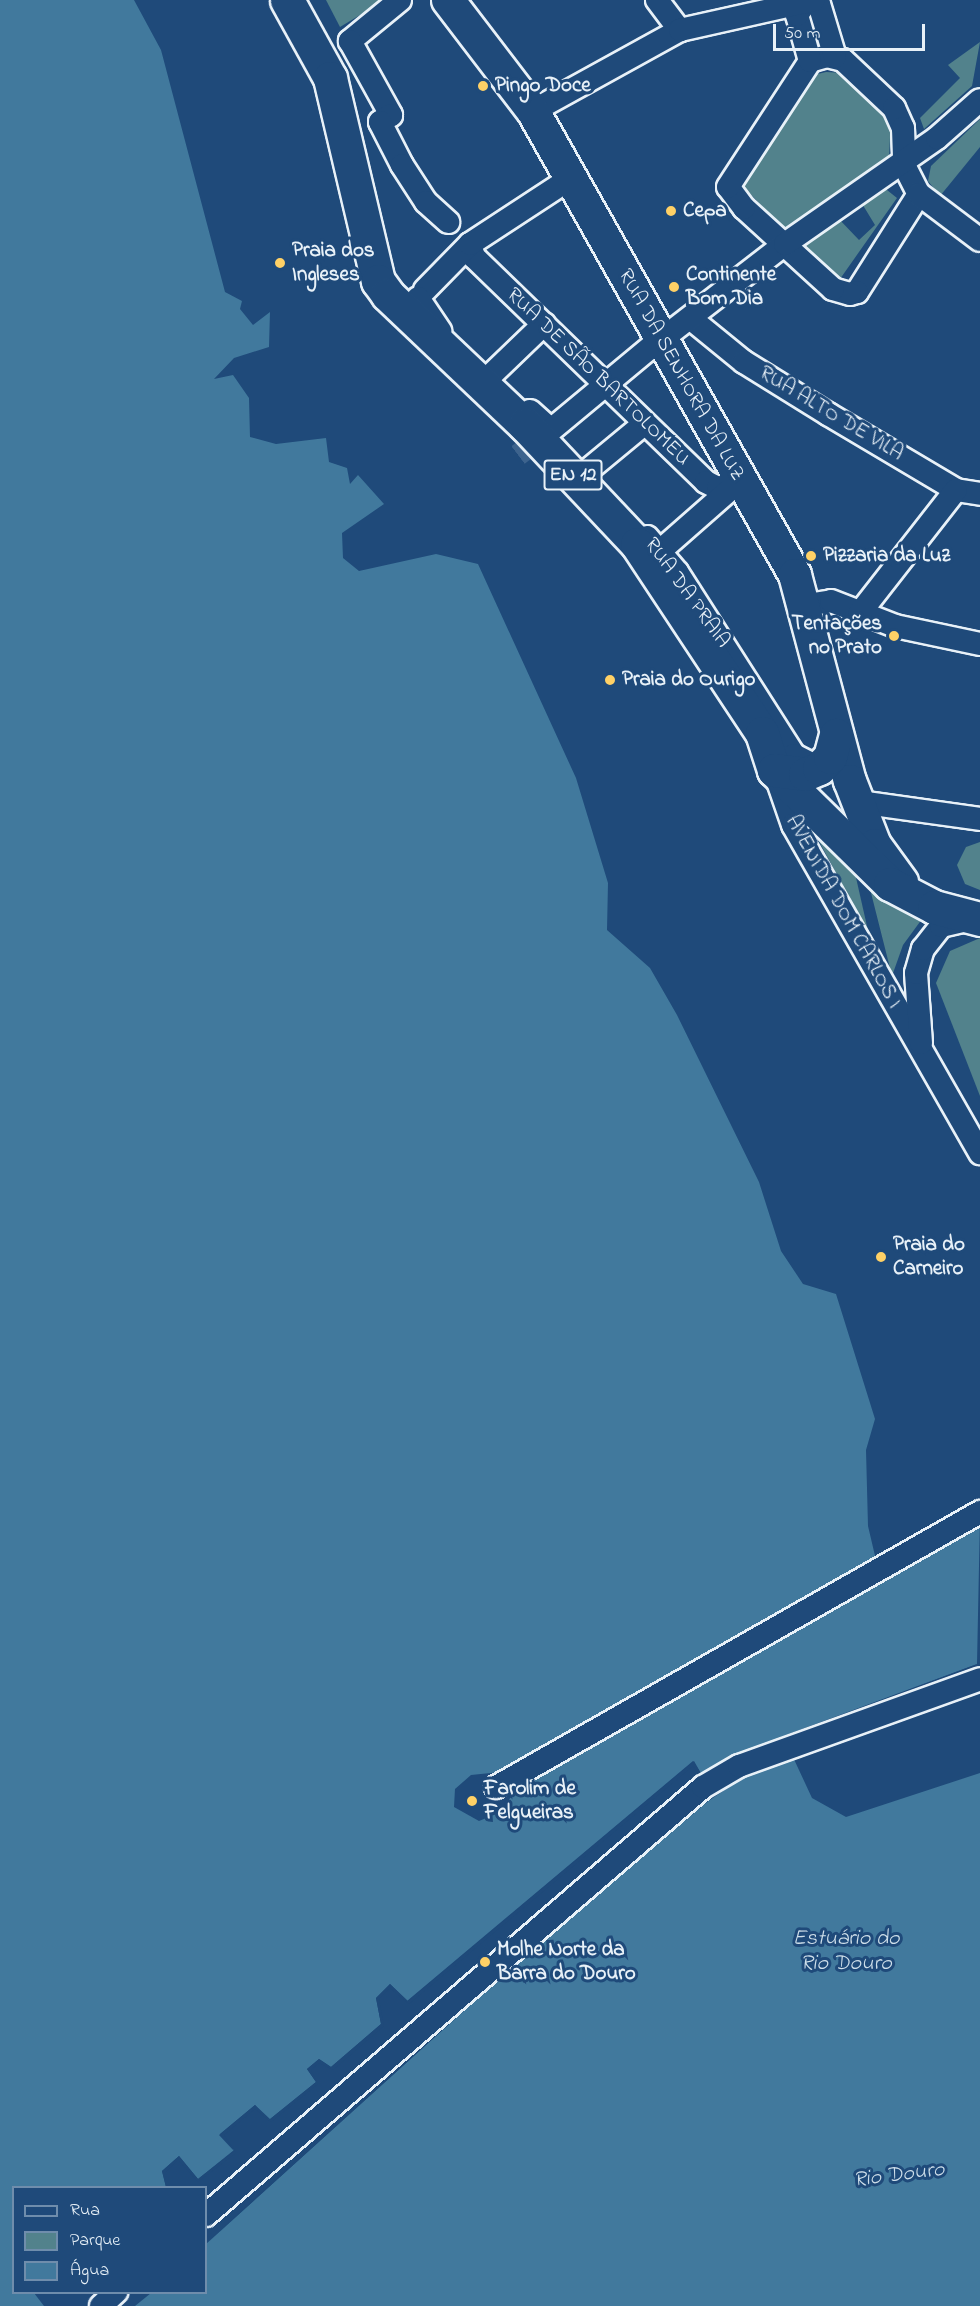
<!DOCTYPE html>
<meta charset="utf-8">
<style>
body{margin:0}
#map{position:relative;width:980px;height:2306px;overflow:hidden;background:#1f4a7a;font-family:"Indie Flower",sans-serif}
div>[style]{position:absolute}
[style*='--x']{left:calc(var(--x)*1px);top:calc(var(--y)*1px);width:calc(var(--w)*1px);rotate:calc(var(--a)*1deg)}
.green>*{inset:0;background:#52828c}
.water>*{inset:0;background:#41799d}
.pier>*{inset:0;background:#1f4a7a}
.street-tunnel>*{height:22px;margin-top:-11px;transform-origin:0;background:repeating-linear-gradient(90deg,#3d638d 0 22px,transparent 0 33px)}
.roads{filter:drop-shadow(2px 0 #e8f1f8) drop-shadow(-2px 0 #e8f1f8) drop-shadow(0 2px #e8f1f8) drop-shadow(0 -2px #e8f1f8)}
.street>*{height:22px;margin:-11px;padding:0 11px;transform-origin:11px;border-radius:11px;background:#1f4a7a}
.secondary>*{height:32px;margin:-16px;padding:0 16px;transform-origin:16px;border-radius:16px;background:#1f4a7a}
.primary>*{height:33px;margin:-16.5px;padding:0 16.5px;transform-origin:16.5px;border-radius:16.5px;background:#1f4a7a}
.dots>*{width:16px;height:16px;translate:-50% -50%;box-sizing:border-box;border:3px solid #1f4a7a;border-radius:50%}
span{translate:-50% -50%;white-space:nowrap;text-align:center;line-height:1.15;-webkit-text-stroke:6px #1f4a7a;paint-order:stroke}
.shield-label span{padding:2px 4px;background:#1f4a7a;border:2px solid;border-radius:4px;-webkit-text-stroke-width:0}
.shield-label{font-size:20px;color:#e8f1f8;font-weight:700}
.poi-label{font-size:21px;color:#e8f1f8;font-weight:700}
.left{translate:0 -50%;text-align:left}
.right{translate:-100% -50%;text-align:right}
.street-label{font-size:21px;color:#e8f1f8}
.water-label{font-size:22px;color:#cfdfea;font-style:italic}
.legend{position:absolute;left:12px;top:2186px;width:195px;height:108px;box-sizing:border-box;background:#1f4a7a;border:2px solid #6f8dac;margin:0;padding:8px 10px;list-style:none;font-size:18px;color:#e8f1f8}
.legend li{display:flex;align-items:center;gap:12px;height:30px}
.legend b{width:30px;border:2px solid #6f8dac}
.scale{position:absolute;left:773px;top:24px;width:152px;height:27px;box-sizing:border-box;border:3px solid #e8f1f8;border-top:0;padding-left:8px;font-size:18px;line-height:21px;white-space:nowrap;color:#e8f1f8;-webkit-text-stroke:4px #1f4a7a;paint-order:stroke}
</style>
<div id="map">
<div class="green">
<i style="clip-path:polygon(326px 0,385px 0,340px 27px)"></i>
<i style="clip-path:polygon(980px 42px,972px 86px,924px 129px,920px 118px,960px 78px,948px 65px)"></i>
<i style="clip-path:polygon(826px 72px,845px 73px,891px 118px,889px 158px,784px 229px,737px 180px,809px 76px)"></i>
<i style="clip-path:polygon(980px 119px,980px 147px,940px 196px,928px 181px,931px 166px)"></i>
<i style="clip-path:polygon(evenodd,882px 186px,897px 198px,840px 279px,798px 241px,882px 186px,861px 202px,875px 225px,859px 240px,837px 217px,861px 202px)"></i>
<i style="clip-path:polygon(804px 813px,852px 860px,869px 935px)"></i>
<i style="clip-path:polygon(980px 842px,980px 890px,965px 884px,957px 865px,966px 847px)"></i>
<i style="clip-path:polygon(867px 877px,922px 919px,903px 945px,892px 976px)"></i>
<i style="clip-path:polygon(980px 938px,980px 1096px,936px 983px,950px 951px)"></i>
</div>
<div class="water">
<i style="clip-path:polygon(0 0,134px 0,161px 50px,225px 292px,242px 301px,240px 309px,253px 325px,270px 312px,269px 347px,234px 358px,214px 379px,233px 375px,249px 398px,250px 437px,276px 444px,326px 438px,329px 462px,347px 468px,350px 484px,358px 475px,384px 504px,342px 533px,343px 558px,359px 571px,436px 554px,478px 564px,576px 778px,608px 883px,607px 930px,650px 968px,677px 1015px,759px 1182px,781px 1251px,803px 1284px,836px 1294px,875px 1419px,866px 1450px,868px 1526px,876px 1560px,510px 1771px,471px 1775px,455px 1789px,454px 1807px,479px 1821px,501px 1812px,518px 1786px,980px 1517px,977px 1664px,786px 1735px,702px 1775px,693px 1761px,407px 2001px,390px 1984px,376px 1998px,381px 2024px,331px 2067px,319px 2059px,307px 2069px,316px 2082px,269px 2120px,255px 2105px,220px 2134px,234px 2150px,198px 2179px,179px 2156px,162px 2171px,166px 2187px,14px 2188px,14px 2292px,34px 2293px,44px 2306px,0 2306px)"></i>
<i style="clip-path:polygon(792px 1755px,812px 1798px,846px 1817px,980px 1773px,980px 2306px,135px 2306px,151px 2293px,206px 2292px,206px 2244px,541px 1941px,708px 1801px,747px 1775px)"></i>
</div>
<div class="pier">
<i style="clip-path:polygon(980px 1663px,700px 1777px,693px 1766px,409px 2004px,390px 1988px,379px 1999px,384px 2026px,333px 2070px,319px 2063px,311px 2070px,318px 2084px,271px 2122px,255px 2109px,224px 2135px,236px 2153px,198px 2182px,178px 2160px,166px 2172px,166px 2187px,162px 2171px,179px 2156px,198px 2179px,234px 2151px,219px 2135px,255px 2105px,270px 2119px,316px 2082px,307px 2069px,319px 2059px,331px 2067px,381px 2024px,376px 1998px,390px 1984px,408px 2001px,694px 1761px,702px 1775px,761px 1745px)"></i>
<i style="clip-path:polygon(747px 1775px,708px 1801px,541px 1941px,206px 2244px,424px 2041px,706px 1799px)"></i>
</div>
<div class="street-tunnel">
<i style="--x:518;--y:455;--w:40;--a:-37"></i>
</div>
<div class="roads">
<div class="street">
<i style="--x:400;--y:0;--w:65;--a:140.6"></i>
<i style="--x:350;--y:41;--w:85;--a:61"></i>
<i style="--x:391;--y:115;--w:13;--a:148"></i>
<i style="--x:380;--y:122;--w:48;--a:62.9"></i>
<i style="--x:402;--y:165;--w:44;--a:57"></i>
<i style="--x:426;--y:202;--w:30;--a:42"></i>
<i style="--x:657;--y:0;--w:38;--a:53"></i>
<i style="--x:827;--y:56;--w:16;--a:14"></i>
<i style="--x:843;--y:60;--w:70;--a:43.3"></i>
<i style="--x:894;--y:108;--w:22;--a:66"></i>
<i style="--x:903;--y:128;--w:37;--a:88"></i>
<i style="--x:904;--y:165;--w:33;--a:63"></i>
<i style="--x:919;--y:194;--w:116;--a:122.3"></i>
<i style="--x:857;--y:292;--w:7;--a:164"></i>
<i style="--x:850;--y:294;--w:18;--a:-164"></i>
<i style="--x:833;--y:289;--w:120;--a:-137.7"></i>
<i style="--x:744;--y:208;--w:26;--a:-127"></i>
<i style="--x:728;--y:187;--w:150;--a:-56.9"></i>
<i style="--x:810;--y:61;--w:18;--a:-16"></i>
<i style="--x:810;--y:61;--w:48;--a:-105.8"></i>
<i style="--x:797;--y:15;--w:16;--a:-55"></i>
<i style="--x:806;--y:2;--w:13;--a:9"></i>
<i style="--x:819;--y:4;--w:55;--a:73.2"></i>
<i style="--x:533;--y:111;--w:168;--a:-28.9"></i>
<i style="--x:680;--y:30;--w:137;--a:-12.6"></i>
<i style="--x:919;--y:194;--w:76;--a:37"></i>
<i style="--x:470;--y:244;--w:14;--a:73"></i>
<i style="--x:474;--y:257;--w:323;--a:44.1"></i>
<i style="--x:706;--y:482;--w:13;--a:27"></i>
<i style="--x:718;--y:488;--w:22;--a:-16"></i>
<i style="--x:425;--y:290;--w:64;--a:-45.6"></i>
<i style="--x:470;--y:244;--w:121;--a:-33.2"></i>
<i style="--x:418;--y:298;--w:40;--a:56"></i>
<i style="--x:690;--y:318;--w:70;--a:39.2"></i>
<i style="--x:744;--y:362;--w:99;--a:31.8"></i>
<i style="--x:828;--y:414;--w:149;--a:30.7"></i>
<i style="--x:956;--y:490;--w:24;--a:9"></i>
<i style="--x:662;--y:339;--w:155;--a:-37.7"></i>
<i style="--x:785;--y:244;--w:185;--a:-34.9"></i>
<i style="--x:937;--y:138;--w:57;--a:-41.5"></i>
<i style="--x:490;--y:376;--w:75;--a:-43.9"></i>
<i style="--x:530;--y:411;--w:28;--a:42"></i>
<i style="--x:551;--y:430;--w:131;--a:-39.7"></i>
<i style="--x:587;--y:471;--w:75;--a:-39.6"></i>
<i style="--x:647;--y:537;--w:46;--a:49.4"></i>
<i style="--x:677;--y:572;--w:217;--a:57.4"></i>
<i style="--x:794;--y:755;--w:28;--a:27"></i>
<i style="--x:660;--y:551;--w:100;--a:-41.3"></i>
<i style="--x:807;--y:605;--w:24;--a:-9"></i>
<i style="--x:831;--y:601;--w:69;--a:21.3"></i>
<i style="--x:895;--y:626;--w:87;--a:12"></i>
<i style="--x:859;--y:614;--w:157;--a:-52"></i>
<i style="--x:775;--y:773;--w:55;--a:70.9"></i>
<i style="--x:793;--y:825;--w:378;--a:60.3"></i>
<i style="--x:859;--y:802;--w:122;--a:8"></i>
<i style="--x:921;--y:1043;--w:70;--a:-94.1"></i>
<i style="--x:916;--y:973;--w:25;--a:-74"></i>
<i style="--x:923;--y:949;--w:29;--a:-52"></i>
<i style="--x:941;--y:926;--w:31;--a:-13"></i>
<i style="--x:496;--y:1787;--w:557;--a:-29.6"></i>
<i style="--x:206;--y:2215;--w:656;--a:-40.73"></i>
<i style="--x:703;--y:1787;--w:42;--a:-30.3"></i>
<i style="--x:739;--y:1766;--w:256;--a:-19.8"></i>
<i style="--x:101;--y:2306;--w:21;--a:-43"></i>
</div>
<div class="secondary">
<i style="--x:448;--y:0;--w:140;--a:52.6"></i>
<i style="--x:533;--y:111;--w:533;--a:60.55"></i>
<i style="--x:795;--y:575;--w:213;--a:75.1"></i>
<i style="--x:850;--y:781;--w:69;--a:68.7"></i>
<i style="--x:875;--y:845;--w:46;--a:53.9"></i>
</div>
<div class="primary">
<i style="--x:287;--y:0;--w:89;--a:61.1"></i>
<i style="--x:330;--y:78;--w:209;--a:76.7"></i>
<i style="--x:378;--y:281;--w:17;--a:54"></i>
<i style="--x:388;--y:295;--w:189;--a:43.5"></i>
<i style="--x:525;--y:425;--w:163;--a:46.7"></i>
<i style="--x:637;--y:544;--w:227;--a:56.5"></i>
<i style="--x:762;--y:733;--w:39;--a:72"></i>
<i style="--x:774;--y:770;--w:163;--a:44.5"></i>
<i style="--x:890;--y:884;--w:50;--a:27.6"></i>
<i style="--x:934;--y:907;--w:48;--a:14.6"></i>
<i style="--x:774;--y:770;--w:31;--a:7"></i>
<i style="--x:805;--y:774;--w:15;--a:-23"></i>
<i style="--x:819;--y:768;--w:16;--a:-45"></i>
<i style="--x:830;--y:757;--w:23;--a:-75"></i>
</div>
</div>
<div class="dots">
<i style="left:483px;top:86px;background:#ffd166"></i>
<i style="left:671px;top:211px;background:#ffd166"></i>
<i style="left:280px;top:263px;background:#ffd166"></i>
<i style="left:674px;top:287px;background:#ffd166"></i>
<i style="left:811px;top:556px;background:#ffd166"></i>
<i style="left:894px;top:636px;background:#ffd166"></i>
<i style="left:610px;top:680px;background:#ffd166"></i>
<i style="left:881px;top:1257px;background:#ffd166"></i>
<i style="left:472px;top:1801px;background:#ffd166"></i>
<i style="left:485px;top:1962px;background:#ffd166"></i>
</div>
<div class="shield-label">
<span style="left:573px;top:475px">EN 12</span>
</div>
<div class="poi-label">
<span class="left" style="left:495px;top:86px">Pingo Doce</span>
<span class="left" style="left:683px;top:211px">Cepa</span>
<span class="left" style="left:292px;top:263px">Praia dos<br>Ingleses</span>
<span class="left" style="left:686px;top:287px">Continente<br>Bom Dia</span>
<span class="left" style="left:823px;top:556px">Pizzaria da Luz</span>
<span class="right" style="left:882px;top:636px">Tentações<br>no Prato</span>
<span class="left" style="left:622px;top:680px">Praia do Ourigo</span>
<span class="left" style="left:893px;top:1257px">Praia do<br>Carneiro</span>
<span class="left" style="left:484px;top:1801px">Farolim de<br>Felgueiras</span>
<span class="left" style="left:497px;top:1962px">Molhe Norte da<br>Barra do Douro</span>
</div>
<div class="street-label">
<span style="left:681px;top:375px;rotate:61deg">RUA DA SENHORA DA LUZ</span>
<span style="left:598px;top:377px;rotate:44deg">RUA DE SÃO BARTOLOMEU</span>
<span style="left:831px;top:414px;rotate:31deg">RUA ALTO DE VILA</span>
<span style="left:687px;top:593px;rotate:54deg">RUA DA PRAIA</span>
<span style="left:843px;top:912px;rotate:61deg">AVENIDA DOM CARLOS I</span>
</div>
<div class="water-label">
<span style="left:846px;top:1952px">Estuário do<br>Rio Douro</span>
<span style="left:899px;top:2176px;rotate:-7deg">Rio Douro</span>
</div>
<ul class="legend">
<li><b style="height:8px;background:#1f4a7a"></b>Rua</li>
<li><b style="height:16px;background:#52828c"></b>Parque</li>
<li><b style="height:16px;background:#41799d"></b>Água</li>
</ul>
<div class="scale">50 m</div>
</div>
